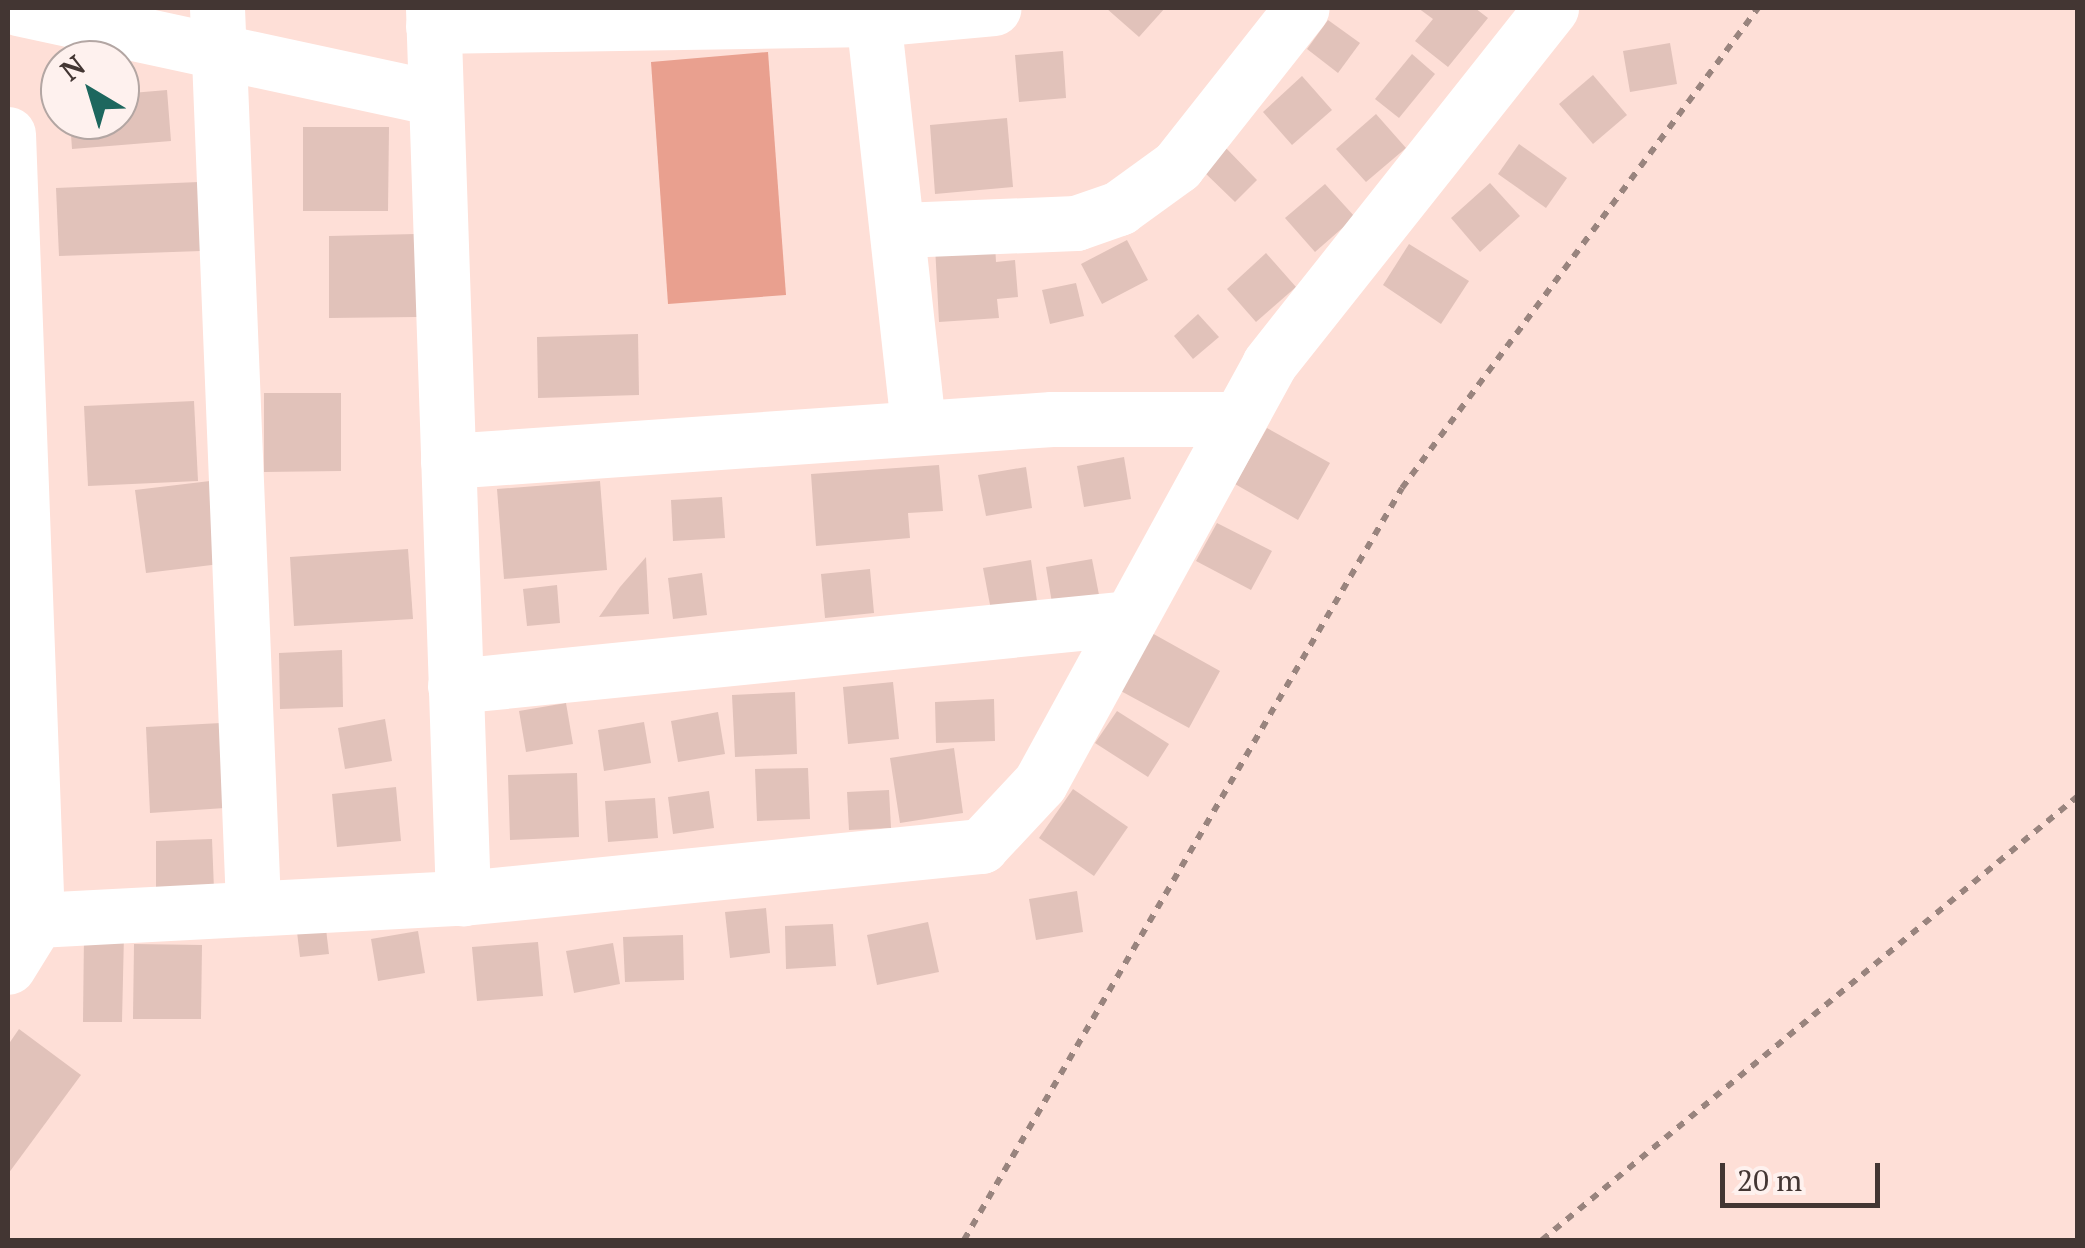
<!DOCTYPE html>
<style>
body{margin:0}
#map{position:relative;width:2085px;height:1248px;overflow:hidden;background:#fedfd7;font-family:"PT Serif",serif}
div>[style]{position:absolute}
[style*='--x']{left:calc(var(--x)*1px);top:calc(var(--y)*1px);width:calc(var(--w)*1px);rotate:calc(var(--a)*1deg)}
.green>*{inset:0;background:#e9a08f}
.building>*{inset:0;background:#e1c2ba}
.path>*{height:6px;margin-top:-3px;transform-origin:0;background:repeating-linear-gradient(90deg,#99847e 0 8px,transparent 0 16px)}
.street>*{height:55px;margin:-27.5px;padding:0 27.5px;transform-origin:27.5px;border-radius:27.5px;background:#fff}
span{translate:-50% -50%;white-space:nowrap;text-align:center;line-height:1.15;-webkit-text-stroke:10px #fef1ee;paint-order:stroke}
.frame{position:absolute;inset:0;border:10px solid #433633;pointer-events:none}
.north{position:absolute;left:40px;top:40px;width:100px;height:100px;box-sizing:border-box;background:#fef1ee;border:2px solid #b3a6a3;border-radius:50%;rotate:322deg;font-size:28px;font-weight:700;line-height:40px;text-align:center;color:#433633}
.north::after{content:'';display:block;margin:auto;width:35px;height:45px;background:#1d675e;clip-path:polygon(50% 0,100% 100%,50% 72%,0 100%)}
.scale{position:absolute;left:1720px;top:1163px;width:160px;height:45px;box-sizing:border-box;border:5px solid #433633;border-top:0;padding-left:12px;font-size:30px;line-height:35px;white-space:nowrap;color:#433633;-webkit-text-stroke:8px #fef1ee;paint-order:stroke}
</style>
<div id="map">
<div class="green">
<i style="clip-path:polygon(768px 52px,786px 295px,668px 304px,651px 62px)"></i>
</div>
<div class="building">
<i style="clip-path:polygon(1106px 8px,1165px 8px,1139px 37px)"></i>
<i style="clip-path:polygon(1418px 8px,1475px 8px,1488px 18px,1448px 67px,1415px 41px,1433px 19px)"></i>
<i style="clip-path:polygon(1328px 20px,1360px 43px,1338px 73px,1307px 49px)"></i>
<i style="clip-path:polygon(1670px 43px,1677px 84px,1630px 92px,1623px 51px)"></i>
<i style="clip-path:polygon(1063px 51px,1066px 98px,1019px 102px,1015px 55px)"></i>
<i style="clip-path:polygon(1412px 54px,1435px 74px,1399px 118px,1375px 99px)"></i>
<i style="clip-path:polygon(1593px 75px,1627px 115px,1593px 144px,1559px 104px)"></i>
<i style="clip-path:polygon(1302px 76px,1332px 110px,1292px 145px,1263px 112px)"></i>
<i style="clip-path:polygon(167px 90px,171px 141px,72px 149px,70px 120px,120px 120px,120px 94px)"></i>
<i style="clip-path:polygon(1376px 114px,1406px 148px,1366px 182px,1336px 149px)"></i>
<i style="clip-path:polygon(1007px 118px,1013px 187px,935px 194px,930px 125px)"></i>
<i style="clip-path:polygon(303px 127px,389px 127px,388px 211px,303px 211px)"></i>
<i style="clip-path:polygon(1519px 144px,1567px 178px,1546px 208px,1498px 174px)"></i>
<i style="clip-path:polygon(1224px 146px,1257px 180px,1235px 202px,1201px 169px)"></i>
<i style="clip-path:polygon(199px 182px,201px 251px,59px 256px,56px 188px)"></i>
<i style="clip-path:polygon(1490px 183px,1520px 216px,1480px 252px,1451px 218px)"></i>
<i style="clip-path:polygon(1325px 184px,1355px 217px,1315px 252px,1285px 218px)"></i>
<i style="clip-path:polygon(416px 234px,417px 317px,329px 318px,329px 236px)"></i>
<i style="clip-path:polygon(1127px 240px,1148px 280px,1102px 304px,1081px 264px)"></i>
<i style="clip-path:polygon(995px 244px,996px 262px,1015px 260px,1018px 297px,997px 299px,999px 318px,939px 322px,935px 246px)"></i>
<i style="clip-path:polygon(1409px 244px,1469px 281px,1441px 324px,1383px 285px)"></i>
<i style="clip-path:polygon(1266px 253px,1296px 287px,1256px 322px,1227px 289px)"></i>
<i style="clip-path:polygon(1076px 283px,1084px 316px,1050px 324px,1042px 290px)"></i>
<i style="clip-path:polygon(1198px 314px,1219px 337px,1193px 359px,1174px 336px)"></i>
<i style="clip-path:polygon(638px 334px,639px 395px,538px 398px,537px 337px)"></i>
<i style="clip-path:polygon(264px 393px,341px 393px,341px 471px,264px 472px)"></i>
<i style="clip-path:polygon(194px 401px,198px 481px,88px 486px,84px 406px)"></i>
<i style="clip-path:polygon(1267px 428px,1330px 463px,1298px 520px,1235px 484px)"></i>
<i style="clip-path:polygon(1124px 457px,1131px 499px,1084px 507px,1077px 466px)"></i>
<i style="clip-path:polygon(939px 465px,943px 511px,908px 513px,910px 538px,816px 546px,811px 474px)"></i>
<i style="clip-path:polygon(1026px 467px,1032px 508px,986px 516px,978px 475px)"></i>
<i style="clip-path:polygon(210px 481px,220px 564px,146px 573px,135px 490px)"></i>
<i style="clip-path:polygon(600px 481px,607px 570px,504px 579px,497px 489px)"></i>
<i style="clip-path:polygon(722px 497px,725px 538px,673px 541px,671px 500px)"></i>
<i style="clip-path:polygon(1217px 523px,1272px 551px,1251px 590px,1196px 561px)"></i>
<i style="clip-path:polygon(408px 549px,413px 619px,294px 626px,290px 557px)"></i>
<i style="clip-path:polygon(646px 557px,649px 614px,599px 617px,620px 587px)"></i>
<i style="clip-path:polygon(1092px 559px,1100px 600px,1053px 609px,1046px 567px)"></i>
<i style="clip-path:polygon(1031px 560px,1037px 601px,991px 610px,983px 568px)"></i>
<i style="clip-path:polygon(870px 569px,874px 613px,825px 618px,821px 574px)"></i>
<i style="clip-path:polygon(702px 573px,707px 615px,673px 619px,668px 578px)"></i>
<i style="clip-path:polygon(557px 585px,560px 623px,527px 626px,523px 589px)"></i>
<i style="clip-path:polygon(1150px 632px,1220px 671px,1189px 728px,1119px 690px)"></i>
<i style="clip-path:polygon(342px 650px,343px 707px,280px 709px,279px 653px)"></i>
<i style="clip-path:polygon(893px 682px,899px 739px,848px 744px,843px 687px)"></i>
<i style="clip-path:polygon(795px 692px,797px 754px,735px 757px,732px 695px)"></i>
<i style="clip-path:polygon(994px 699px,995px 741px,936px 743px,935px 702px)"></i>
<i style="clip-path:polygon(566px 703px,573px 744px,526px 752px,519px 711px)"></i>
<i style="clip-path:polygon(1117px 711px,1169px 744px,1148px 777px,1095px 743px)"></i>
<i style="clip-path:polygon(718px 712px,725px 754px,678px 762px,671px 721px)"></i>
<i style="clip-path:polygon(385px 719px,392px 761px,345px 769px,338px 728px)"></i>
<i style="clip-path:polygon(644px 722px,651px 763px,604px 771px,598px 730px)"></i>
<i style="clip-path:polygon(221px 723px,225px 808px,150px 813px,146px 727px)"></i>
<i style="clip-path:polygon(954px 748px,963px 813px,900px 823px,890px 758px)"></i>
<i style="clip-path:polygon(808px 768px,810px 819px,757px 821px,755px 769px)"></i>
<i style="clip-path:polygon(577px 773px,579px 837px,510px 840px,508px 775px)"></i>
<i style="clip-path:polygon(396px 787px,401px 841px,337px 847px,332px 794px)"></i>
<i style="clip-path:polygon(1073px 789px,1128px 827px,1094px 876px,1039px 838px)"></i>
<i style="clip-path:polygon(889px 790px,891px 828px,849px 830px,847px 792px)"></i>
<i style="clip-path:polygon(709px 791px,714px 828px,673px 834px,668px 797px)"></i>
<i style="clip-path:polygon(655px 798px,658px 838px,608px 842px,605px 801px)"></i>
<i style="clip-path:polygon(212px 839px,214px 890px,156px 891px,156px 841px)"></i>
<i style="clip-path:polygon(1077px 891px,1083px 932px,1036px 940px,1029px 899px)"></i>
<i style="clip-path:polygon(766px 908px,770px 953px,730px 958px,725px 912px)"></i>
<i style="clip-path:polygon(928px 922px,939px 972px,877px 985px,867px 935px)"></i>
<i style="clip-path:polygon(833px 924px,836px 966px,786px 969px,785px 926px)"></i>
<i style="clip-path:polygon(326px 929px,329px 954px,300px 957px,297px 932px)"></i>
<i style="clip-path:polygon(418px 931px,425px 973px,378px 981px,371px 939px)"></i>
<i style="clip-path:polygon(84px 934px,124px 934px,122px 1022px,83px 1022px)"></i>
<i style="clip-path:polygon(683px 935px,684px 980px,625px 982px,623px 937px)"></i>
<i style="clip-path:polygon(538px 942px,543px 996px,477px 1001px,472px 947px)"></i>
<i style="clip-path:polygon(613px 943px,620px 984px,574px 993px,566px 951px)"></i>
<i style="clip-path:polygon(134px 944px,202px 945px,201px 1019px,133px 1019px)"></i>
<i style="clip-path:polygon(19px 1029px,81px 1075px,8px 1174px,8px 1045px)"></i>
</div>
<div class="path">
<i style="--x:964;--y:1240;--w:870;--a:-59.78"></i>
<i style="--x:1402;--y:488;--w:598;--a:-53.44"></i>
<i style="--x:1542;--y:1240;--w:696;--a:-39.64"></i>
</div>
<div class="street">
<i style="--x:18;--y:8;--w:427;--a:12.2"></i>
<i style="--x:217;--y:8;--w:897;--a:87.7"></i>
<i style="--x:433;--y:8;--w:891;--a:88.07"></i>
<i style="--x:872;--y:8;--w:421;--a:83.7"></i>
<i style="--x:433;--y:26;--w:440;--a:-0.9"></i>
<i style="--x:873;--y:19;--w:121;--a:-5.2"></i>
<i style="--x:8;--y:134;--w:787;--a:87.89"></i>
<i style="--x:37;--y:920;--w:55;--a:121.7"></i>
<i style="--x:901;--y:230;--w:175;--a:-2.3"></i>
<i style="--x:1076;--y:223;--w:46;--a:-19.2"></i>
<i style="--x:1119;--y:208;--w:72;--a:-35.9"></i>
<i style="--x:1177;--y:166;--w:201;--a:-51.7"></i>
<i style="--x:448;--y:461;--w:605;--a:-3.98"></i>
<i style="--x:1052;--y:419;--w:185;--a:0"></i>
<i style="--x:455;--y:686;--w:677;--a:-5.76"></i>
<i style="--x:37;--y:920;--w:427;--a:-3"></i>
<i style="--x:463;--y:898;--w:521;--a:-5.73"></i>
<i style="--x:981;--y:846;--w:86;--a:-46.9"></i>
<i style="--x:1040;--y:783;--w:477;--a:-61.3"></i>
<i style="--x:1269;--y:364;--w:454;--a:-51.6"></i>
</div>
<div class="frame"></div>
<div class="north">N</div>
<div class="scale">20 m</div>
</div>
